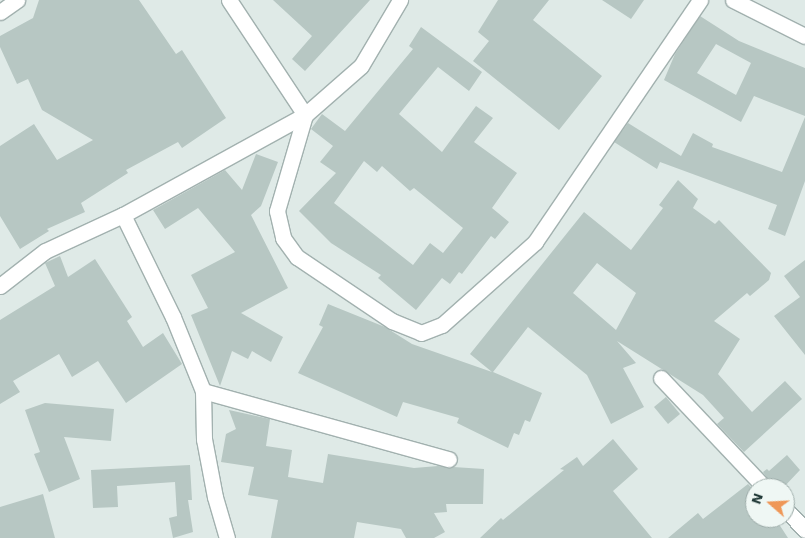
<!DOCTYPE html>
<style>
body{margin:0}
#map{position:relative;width:805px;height:538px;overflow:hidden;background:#dfeae7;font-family:"Work Sans",sans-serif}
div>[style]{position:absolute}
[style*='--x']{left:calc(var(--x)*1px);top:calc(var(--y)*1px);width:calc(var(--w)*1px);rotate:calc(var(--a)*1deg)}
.building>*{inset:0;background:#b7c7c3}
.roads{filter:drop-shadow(1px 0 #a2b1af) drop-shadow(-1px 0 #a2b1af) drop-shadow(0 1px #a2b1af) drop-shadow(0 -1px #a2b1af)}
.minor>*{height:15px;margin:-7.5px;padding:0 7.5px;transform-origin:7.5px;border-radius:7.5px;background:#fff}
span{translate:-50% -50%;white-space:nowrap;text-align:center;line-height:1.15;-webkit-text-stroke:4.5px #eff7f4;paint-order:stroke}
.north{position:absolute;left:745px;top:478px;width:50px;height:50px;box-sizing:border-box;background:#eff7f4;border:1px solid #9caba8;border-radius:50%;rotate:289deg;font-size:14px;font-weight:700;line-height:20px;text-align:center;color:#203937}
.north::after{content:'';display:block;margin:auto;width:18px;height:22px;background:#ef9757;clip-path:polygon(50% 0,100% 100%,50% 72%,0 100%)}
</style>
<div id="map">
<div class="building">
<i style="clip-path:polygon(39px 0,139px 0,176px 54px,182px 50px,226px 118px,182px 148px,178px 142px,126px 170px,128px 173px,81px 203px,85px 212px,47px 229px,49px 231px,20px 249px,0 216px,0 146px,34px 124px,57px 160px,93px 140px,42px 110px,28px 79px,17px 84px,0 47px,0 36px,33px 18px)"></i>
<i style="clip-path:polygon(273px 0,370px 0,305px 71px,292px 59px,312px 36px)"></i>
<i style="clip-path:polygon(498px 0,549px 0,533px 20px,602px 76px,559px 130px,473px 61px,489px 41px,478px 32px)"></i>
<i style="clip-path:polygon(602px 0,644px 0,631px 19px)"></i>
<i style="clip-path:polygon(evenodd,700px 16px,739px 41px,805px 68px,805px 116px,754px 96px,741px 122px,664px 80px,675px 54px,700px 16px,716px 44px,751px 63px,736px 95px,697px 73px,716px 44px)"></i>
<i style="clip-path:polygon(evenodd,421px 27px,482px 72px,469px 91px,438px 67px,399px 114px,442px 152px,476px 106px,493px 118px,474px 142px,517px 173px,492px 208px,509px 222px,495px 239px,491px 236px,462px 274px,459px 272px,450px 284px,442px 278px,416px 310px,378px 278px,381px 275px,331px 243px,299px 211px,336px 173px,320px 162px,333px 146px,311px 129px,322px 114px,345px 131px,413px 49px,409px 46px,421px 27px,364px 161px,377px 172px,382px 166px,410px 191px,414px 188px,463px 228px,443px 253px,430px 243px,413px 265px,334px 203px,364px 161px)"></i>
<i style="clip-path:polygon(805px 117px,805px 181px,785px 236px,768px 229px,777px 205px,660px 162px,657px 169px,614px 142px,628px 123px,681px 156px,693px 133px,713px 144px,712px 147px,782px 172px)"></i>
<i style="clip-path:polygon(256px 154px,278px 162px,261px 206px,251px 215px,288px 288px,241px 313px,283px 337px,271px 362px,252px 351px,248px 359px,232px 351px,220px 386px,191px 315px,208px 308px,191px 275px,235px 252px,198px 208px,165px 229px,153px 210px,225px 170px,242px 190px)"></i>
<i style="clip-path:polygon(evenodd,678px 180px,698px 199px,693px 208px,715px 224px,719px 220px,771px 273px,769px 280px,750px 296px,747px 293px,714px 321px,740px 339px,718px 374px,752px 412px,785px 381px,802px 399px,744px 452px,717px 424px,724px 418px,703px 395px,617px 341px,636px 363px,623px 368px,644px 407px,611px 424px,587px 375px,528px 327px,493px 372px,542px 393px,530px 422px,525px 420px,519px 435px,514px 433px,508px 448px,457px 423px,459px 418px,403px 402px,397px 417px,298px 373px,323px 327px,319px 325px,328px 304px,385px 327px,412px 344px,492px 372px,470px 354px,584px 212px,631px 250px,663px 208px,659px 205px,678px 180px,597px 263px,636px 293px,616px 330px,573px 293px,597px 263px)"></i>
<i style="clip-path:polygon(60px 256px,68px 277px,95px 259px,132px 317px,127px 321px,143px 347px,163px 333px,182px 364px,126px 403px,98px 361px,72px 377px,59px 354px,13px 381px,20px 392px,0 404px,0 320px,55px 286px,45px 263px)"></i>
<i style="clip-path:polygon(805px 260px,805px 355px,774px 316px,800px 297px,784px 276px)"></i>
<i style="clip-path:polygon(666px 397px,680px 414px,668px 424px,654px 407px)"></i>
<i style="clip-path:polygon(45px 403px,114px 409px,111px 441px,64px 437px,80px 479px,49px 492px,34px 454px,40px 452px,25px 410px)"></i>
<i style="clip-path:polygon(229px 410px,270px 419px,266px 446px,292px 450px,288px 477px,323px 483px,328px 454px,414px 468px,438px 466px,484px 469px,483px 504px,446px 504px,447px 512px,434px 513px,445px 532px,434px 538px,406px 538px,401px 529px,357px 522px,354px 538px,271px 538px,278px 500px,248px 495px,254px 467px,221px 462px,226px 434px,236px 429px)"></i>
<i style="clip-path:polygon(613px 439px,638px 469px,613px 491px,652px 538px,480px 538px,501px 518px,503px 520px,564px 470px,560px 469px,577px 457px,583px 466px)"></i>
<i style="clip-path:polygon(787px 455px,800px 470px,783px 488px,774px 488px,763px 472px,767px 469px,769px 471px)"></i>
<i style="clip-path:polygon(190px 465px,192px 500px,188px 500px,193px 532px,173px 538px,169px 518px,177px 516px,175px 482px,117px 486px,118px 507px,93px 508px,91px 470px)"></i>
<i style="clip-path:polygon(748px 484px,755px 491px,755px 518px,775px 518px,788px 538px,668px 538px,698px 513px,703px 519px)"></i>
<i style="clip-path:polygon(43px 494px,55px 538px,0 538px,0 507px)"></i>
</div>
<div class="roads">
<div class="minor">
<i style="--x:229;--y:0;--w:138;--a:56.5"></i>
<i style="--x:305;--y:115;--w:100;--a:106.3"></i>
<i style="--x:277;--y:211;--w:28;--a:77"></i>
<i style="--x:283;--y:238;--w:24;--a:54"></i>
<i style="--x:297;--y:257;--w:115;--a:34"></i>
<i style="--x:392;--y:321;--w:31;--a:22"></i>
<i style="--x:421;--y:333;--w:22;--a:-21"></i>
<i style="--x:442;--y:325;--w:125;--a:-41.7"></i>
<i style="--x:535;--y:242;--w:293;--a:-55.7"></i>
<i style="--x:733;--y:0;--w:80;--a:26.6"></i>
<i style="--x:0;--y:12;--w:21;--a:-35"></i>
<i style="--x:123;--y:215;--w:114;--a:63.9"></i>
<i style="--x:173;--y:317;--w:80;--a:67.9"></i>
<i style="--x:203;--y:391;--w:48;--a:88.8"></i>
<i style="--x:204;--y:439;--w:59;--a:79.3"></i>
<i style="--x:215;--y:497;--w:43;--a:73.7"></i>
<i style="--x:0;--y:286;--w:57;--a:-37.9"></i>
<i style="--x:45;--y:251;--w:86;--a:-24.8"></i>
<i style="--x:123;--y:215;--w:208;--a:-28.8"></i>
<i style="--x:305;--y:115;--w:74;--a:-41.2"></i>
<i style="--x:361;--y:66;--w:77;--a:-59.4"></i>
<i style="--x:661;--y:378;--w:151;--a:46.6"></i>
<i style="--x:203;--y:391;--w:255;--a:15.5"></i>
<i style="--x:785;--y:509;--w:29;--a:46"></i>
</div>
</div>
<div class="north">N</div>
</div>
